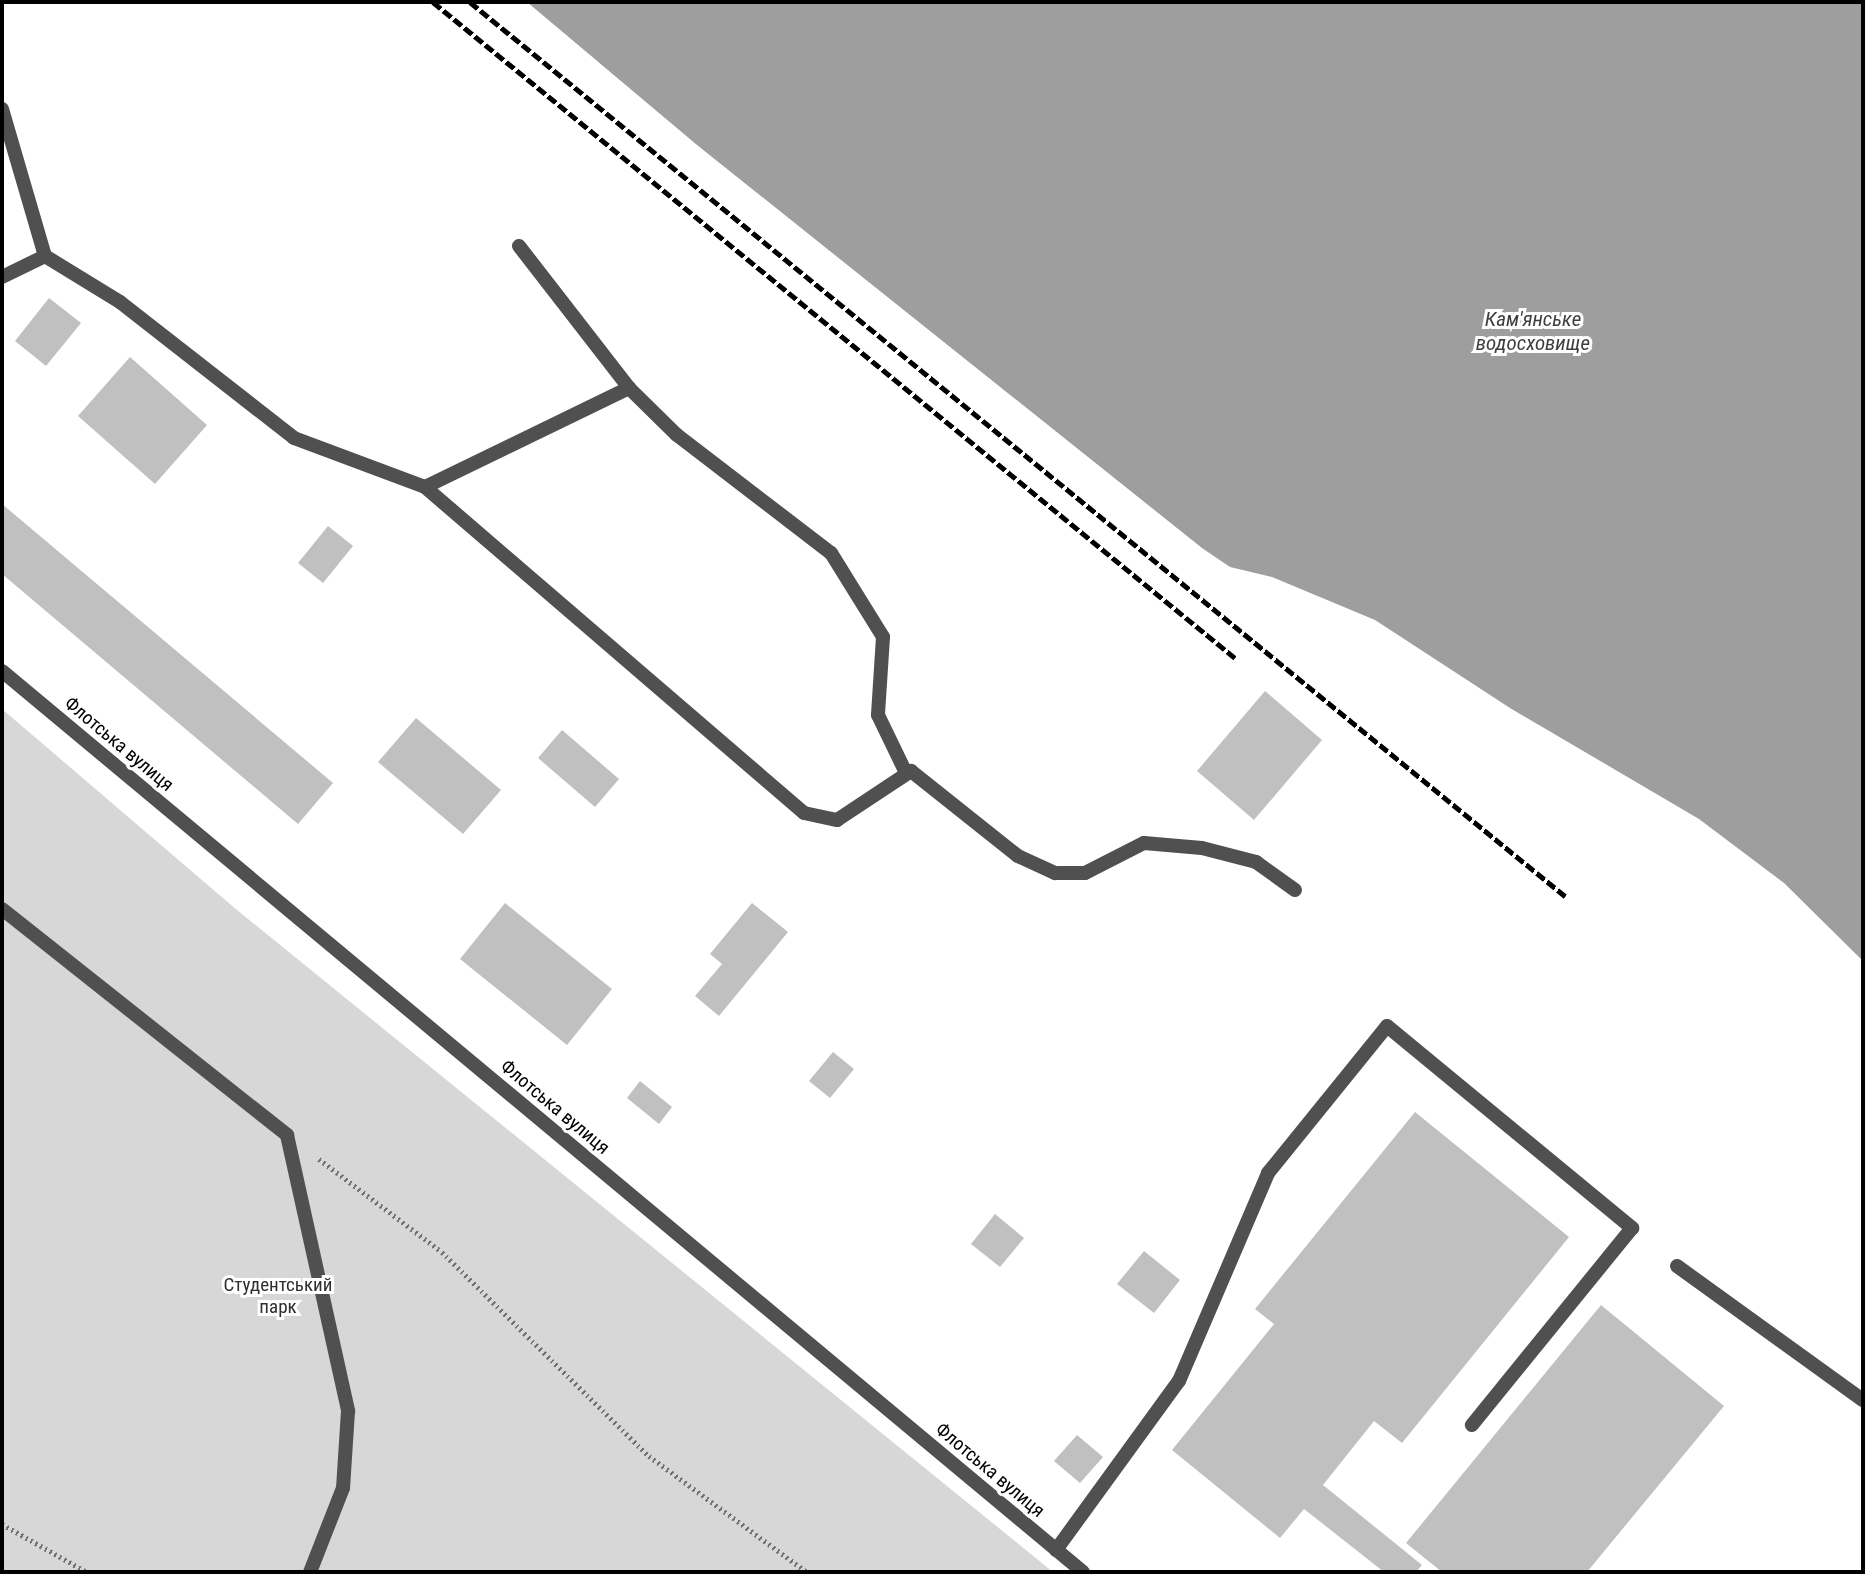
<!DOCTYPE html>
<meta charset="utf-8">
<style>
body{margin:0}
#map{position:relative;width:1865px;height:1574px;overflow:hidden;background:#fff;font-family:"Roboto Condensed",sans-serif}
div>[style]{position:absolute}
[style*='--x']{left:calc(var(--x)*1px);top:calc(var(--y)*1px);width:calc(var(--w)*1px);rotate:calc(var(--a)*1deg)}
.green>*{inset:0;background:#d7d7d7}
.water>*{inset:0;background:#9e9e9e}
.building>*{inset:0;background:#c0c0c0}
.path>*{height:4.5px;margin-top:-2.25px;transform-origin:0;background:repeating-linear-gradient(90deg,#727272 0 2px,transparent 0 5.5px)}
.service>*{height:14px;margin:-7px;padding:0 7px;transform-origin:7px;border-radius:7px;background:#505050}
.minor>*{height:14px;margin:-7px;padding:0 7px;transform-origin:7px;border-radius:7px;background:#505050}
.rail>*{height:5px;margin-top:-2.5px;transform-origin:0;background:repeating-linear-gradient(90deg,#000 0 10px,transparent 0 13.5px)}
span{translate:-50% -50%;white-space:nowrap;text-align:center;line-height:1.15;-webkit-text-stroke:6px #fff;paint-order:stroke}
.street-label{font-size:19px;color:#000}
.park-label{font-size:19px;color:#2e2e2e}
.water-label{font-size:21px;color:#3f3f3f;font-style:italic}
.frame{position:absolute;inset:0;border:4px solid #000;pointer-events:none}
</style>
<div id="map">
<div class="green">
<i style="clip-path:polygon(2px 709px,237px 910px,1053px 1572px,2px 1572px)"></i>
</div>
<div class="water">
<i style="clip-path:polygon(527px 2px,1863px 2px,1863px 961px,1784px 883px,1699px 819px,1510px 708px,1375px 620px,1272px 577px,1230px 567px,1202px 548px,697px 145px)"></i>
</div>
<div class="building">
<i style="clip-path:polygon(49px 298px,81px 323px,46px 366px,15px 341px)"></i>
<i style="clip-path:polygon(130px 357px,207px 425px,155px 484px,78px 416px)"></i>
<i style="clip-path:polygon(2px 504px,333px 783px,298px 824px,2px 574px)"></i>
<i style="clip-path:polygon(328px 526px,353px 546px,323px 583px,298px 563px)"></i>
<i style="clip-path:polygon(1265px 691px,1322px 740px,1254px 820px,1197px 771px)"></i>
<i style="clip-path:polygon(416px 718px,501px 790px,463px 834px,378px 762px)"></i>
<i style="clip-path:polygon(562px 730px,619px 779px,595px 807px,538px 758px)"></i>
<i style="clip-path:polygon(505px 903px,612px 989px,567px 1045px,460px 959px)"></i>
<i style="clip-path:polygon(752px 903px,788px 932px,719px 1016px,695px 996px,722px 964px,710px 954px)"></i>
<i style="clip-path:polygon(833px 1052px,854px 1069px,830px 1098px,809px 1081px)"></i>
<i style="clip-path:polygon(640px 1081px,672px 1107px,659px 1124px,627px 1098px)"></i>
<i style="clip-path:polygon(1415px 1112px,1569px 1237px,1402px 1443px,1374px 1421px,1323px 1485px,1422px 1565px,1416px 1572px,1384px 1572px,1304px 1509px,1280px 1538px,1172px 1450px,1274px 1324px,1255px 1309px)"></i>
<i style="clip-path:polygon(995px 1214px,1024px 1238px,1000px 1267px,971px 1244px)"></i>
<i style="clip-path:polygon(1144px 1251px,1180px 1280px,1154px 1313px,1117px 1284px)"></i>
<i style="clip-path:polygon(1601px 1305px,1724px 1406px,1587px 1572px,1442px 1572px,1406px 1543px)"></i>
<i style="clip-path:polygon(1077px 1435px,1103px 1457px,1080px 1483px,1054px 1461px)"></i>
</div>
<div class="path">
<i style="--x:319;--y:1159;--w:154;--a:37.1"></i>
<i style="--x:442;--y:1252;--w:291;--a:44.6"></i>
<i style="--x:649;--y:1456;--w:196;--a:36.3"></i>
<i style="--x:2;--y:1524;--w:98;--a:29.5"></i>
</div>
<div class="service">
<i style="--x:2;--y:109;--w:153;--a:73.7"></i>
<i style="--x:519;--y:246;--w:180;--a:52.2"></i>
<i style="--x:629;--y:388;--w:67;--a:44.4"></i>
<i style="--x:677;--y:435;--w:194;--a:37.5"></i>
<i style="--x:831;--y:553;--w:99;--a:58.2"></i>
<i style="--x:883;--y:637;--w:78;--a:93.7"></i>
<i style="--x:878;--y:715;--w:64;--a:64.2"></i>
<i style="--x:2;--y:277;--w:48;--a:-26"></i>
<i style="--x:45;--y:256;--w:88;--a:31.5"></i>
<i style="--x:120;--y:302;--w:221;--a:38"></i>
<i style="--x:294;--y:438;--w:140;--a:20.5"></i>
<i style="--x:425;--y:487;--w:500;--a:40.7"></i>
<i style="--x:804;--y:813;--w:34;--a:12"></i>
<i style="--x:837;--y:820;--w:89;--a:-33.5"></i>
<i style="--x:911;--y:771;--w:137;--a:38.5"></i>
<i style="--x:1018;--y:856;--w:41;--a:24.7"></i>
<i style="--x:1055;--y:873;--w:30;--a:0"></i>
<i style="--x:1085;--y:873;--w:66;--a:-27"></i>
<i style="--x:1144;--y:843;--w:58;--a:4.9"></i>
<i style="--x:1202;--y:848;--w:56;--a:14.5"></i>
<i style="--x:1256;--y:862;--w:48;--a:35.7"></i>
<i style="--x:425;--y:487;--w:227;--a:-25.9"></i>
<i style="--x:2;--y:909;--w:364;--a:38.4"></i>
<i style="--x:287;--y:1135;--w:283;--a:77.5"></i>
<i style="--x:348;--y:1411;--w:77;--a:93.7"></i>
<i style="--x:343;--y:1488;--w:90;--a:111.4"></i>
<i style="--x:1677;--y:1266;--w:229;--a:35.8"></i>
<i style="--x:1056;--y:1550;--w:209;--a:-54"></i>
<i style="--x:1179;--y:1381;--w:226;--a:-66.8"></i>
<i style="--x:1268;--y:1173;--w:189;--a:-51"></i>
<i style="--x:1387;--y:1026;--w:318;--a:39.5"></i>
<i style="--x:1632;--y:1228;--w:254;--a:129.1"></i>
</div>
<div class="minor">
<i style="--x:2;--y:671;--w:1407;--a:39.81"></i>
</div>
<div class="rail">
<i style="--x:433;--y:2;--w:1036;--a:39.28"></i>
<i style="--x:470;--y:2;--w:1414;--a:39.23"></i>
</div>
<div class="street-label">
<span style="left:119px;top:744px;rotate:40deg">Флотська вулиця</span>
<span style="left:555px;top:1107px;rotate:40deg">Флотська вулиця</span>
<span style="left:990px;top:1470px;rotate:40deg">Флотська вулиця</span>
</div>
<div class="park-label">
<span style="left:278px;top:1296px">Студентський<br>парк</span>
</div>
<div class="water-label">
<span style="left:1533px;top:331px">Кам'янське<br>водосховище</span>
</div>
<div class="frame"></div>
</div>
